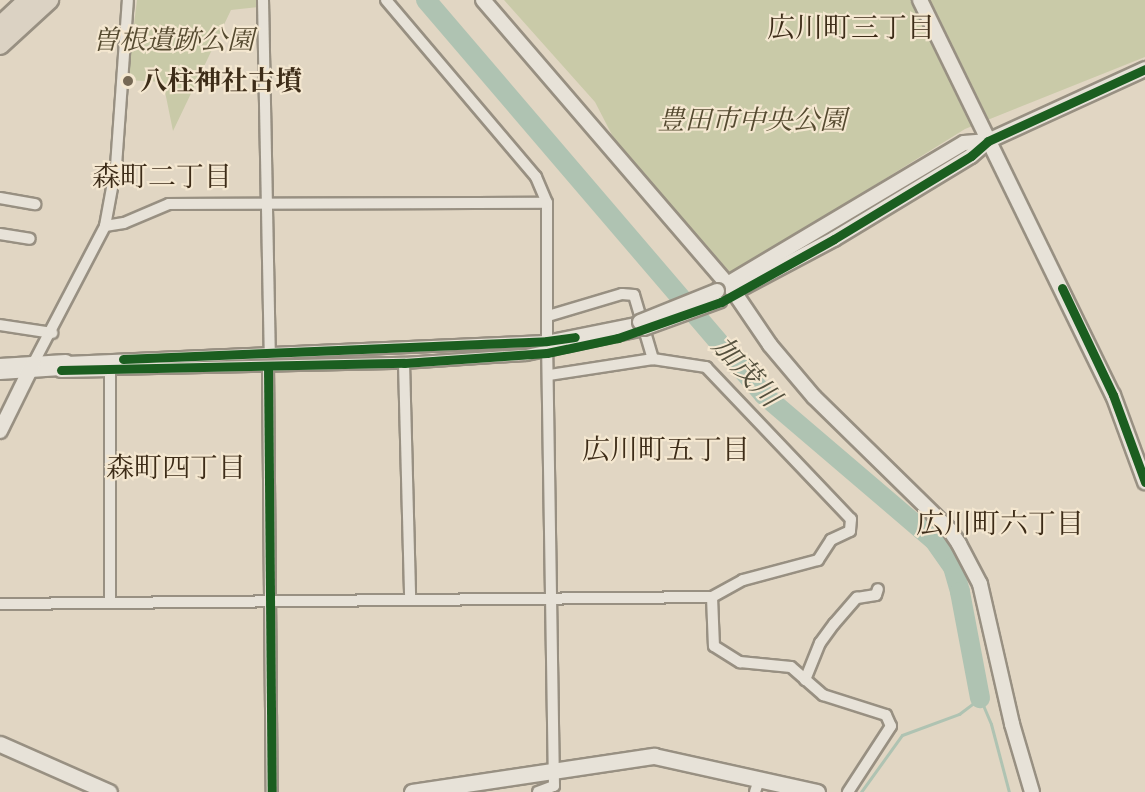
<!DOCTYPE html>
<meta charset="utf-8">
<style>
body{margin:0}
#map{position:relative;width:1145px;height:792px;overflow:hidden;background:#e1d6c3;font-family:"EB Garamond","Noto Serif JP",serif}
div>[style]{position:absolute}
[style*='--x']{left:calc(var(--x)*1px);top:calc(var(--y)*1px);width:calc(var(--w)*1px);rotate:calc(var(--a)*1deg)}
.green>*{inset:0;background:#c9caa8}
.stream>*{height:3px;margin:-1.5px;padding:0 1.5px;transform-origin:1.5px;border-radius:1.5px;background:#afc3b2}
.river>*{height:20px;margin:-10px;padding:0 10px;transform-origin:10px;border-radius:10px;background:#afc3b2}
.roads{filter:drop-shadow(2px 0 #989082) drop-shadow(-2px 0 #989082) drop-shadow(0 2px #989082) drop-shadow(0 -2px #989082)}
.minor>*{height:10px;margin:-5px;padding:0 5px;transform-origin:5px;border-radius:5px;background:#e7e2d8}
.tertiary>*{height:14px;margin:-7px;padding:0 7px;transform-origin:7px;border-radius:7px;background:#e7e2d8}
.secondary>*{height:15px;margin:-7.5px;padding:0 7.5px;transform-origin:7.5px;border-radius:7.5px;background:#e7e2d8}
.trunk>*{height:18px;margin:-9px;padding:0 9px;transform-origin:9px;border-radius:9px;background:#dbd2c3}
.bridges{filter:drop-shadow(2px 0 #989082) drop-shadow(-2px 0 #989082) drop-shadow(0 2px #989082) drop-shadow(0 -2px #989082)}
.minor-bridge>*{height:10px;margin:-5px;padding:0 5px;transform-origin:5px;border-radius:5px;background:#e7e2d8}
.tertiary-bridge>*{height:14px;margin:-7px;padding:0 7px;transform-origin:7px;border-radius:7px;background:#e7e2d8}
.cycleway>*{height:9px;margin:-4.5px;padding:0 4.5px;transform-origin:4.5px;border-radius:4.5px;background:#1b5e20}
.dots>*{width:16px;height:16px;translate:-50% -50%;box-sizing:border-box;border:3px solid #f4e7d0;border-radius:50%}
span{translate:-50% -50%;white-space:nowrap;text-align:center;line-height:1.15;-webkit-text-stroke:4.5px #f4e7d0;paint-order:stroke}
.park-label{font-size:27px;color:#554a30;font-style:italic}
.poi-label{font-size:27px;color:#3d2c18;font-weight:700}
.left{translate:0 -50%;text-align:left}
.neighbourhood-label{font-size:28px;color:#3d2c18}
.water-label{font-size:28px;color:#54503d;font-style:italic}
</style>
<div id="map">
<div class="green">
<i style="clip-path:polygon(137px 0,257px 0,258px 7px,231px 10px,173px 131px,163px 82px,127px 80px)"></i>
<i style="clip-path:polygon(504px 0,1145px 0,1145px 57px,965px 129px,732px 274px,624px 158px,595px 102px)"></i>
</div>
<div class="stream">
<i style="--x:861;--y:792;--w:70;--a:-54.3"></i>
<i style="--x:902;--y:735;--w:61;--a:-20.2"></i>
<i style="--x:959;--y:714;--w:26;--a:-37"></i>
<i style="--x:980;--y:698;--w:28;--a:67"></i>
<i style="--x:991;--y:724;--w:70;--a:75.2"></i>
</div>
<div class="river">
<i style="--x:426;--y:0;--w:520;--a:49.45"></i>
<i style="--x:764;--y:395;--w:223;--a:40.5"></i>
<i style="--x:934;--y:540;--w:33;--a:55"></i>
<i style="--x:953;--y:567;--w:26;--a:74"></i>
<i style="--x:960;--y:592;--w:108;--a:79.3"></i>
</div>
<div class="roads">
<div class="minor">
<i style="--x:263;--y:0;--w:352;--a:88.9"></i>
<i style="--x:386;--y:0;--w:232;--a:49.7"></i>
<i style="--x:536;--y:177;--w:28;--a:67"></i>
<i style="--x:547;--y:203;--w:138;--a:90"></i>
<i style="--x:0;--y:198;--w:36;--a:10"></i>
<i style="--x:105;--y:226;--w:19;--a:-9"></i>
<i style="--x:124;--y:223;--w:49;--a:-22.9"></i>
<i style="--x:169;--y:204;--w:378;--a:-0.2"></i>
<i style="--x:0;--y:234;--w:30;--a:9"></i>
<i style="--x:548;--y:316;--w:77;--a:-16.6"></i>
<i style="--x:622;--y:294;--w:12;--a:5"></i>
<i style="--x:634;--y:295;--w:67;--a:73.5"></i>
<i style="--x:653;--y:359;--w:104;--a:171.2"></i>
<i style="--x:0;--y:325;--w:53;--a:8.7"></i>
<i style="--x:653;--y:359;--w:54;--a:8.6"></i>
<i style="--x:706;--y:367;--w:210;--a:46.4"></i>
<i style="--x:851;--y:519;--w:12;--a:95"></i>
<i style="--x:850;--y:531;--w:21;--a:155"></i>
<i style="--x:831;--y:540;--w:24;--a:123"></i>
<i style="--x:818;--y:560;--w:78;--a:165.1"></i>
<i style="--x:743;--y:580;--w:35;--a:151"></i>
<i style="--x:66;--y:362;--w:481;--a:-2.5"></i>
<i style="--x:547;--y:341;--w:95;--a:-11.5"></i>
<i style="--x:404;--y:363;--w:237;--a:88.5"></i>
<i style="--x:33;--y:364;--w:156;--a:-62.4"></i>
<i style="--x:105;--y:226;--w:61;--a:-79.6"></i>
<i style="--x:116;--y:166;--w:166;--a:-85.9"></i>
<i style="--x:268;--y:366;--w:426;--a:89.5"></i>
<i style="--x:0;--y:374;--w:61;--a:-3.8"></i>
<i style="--x:110;--y:603;--w:234;--a:-90"></i>
<i style="--x:110;--y:369;--w:294;--a:-1.2"></i>
<i style="--x:404;--y:363;--w:122;--a:-3.8"></i>
<i style="--x:526;--y:355;--w:121;--a:-12"></i>
<i style="--x:0;--y:604;--w:712;--a:-0.56"></i>
<i style="--x:712;--y:597;--w:49;--a:87.7"></i>
<i style="--x:714;--y:646;--w:31;--a:32"></i>
<i style="--x:740;--y:662;--w:51;--a:5.6"></i>
<i style="--x:791;--y:667;--w:43;--a:41.2"></i>
<i style="--x:823;--y:695;--w:66;--a:17.6"></i>
<i style="--x:886;--y:715;--w:12;--a:66"></i>
<i style="--x:891;--y:726;--w:79;--a:123.1"></i>
<i style="--x:805;--y:680;--w:40;--a:-68"></i>
<i style="--x:820;--y:643;--w:24;--a:-54"></i>
<i style="--x:834;--y:624;--w:35;--a:-49"></i>
<i style="--x:857;--y:598;--w:19;--a:-9"></i>
<i style="--x:876;--y:595;--w:6;--a:-72"></i>
<i style="--x:538;--y:792;--w:17;--a:-21"></i>
<i style="--x:554;--y:786;--w:433;--a:-90.9"></i>
<i style="--x:755;--y:792;--w:13;--a:-72"></i>
</div>
<div class="tertiary">
<i style="--x:483;--y:0;--w:385;--a:49.3"></i>
<i style="--x:734;--y:292;--w:64;--a:55.8"></i>
<i style="--x:770;--y:345;--w:68;--a:49.8"></i>
<i style="--x:814;--y:397;--w:189;--a:44.4"></i>
<i style="--x:949;--y:529;--w:18;--a:56"></i>
<i style="--x:959;--y:544;--w:45;--a:62.3"></i>
<i style="--x:980;--y:584;--w:144;--a:77.1"></i>
<i style="--x:1012;--y:724;--w:71;--a:73.6"></i>
<i style="--x:920;--y:0;--w:440;--a:64"></i>
<i style="--x:1113;--y:395;--w:93;--a:69.8"></i>
<i style="--x:719;--y:289;--w:285;--a:-30.8"></i>
<i style="--x:964;--y:143;--w:24;--a:-5"></i>
<i style="--x:734;--y:292;--w:113;--a:-27.9"></i>
<i style="--x:834;--y:239;--w:160;--a:-31.2"></i>
<i style="--x:971;--y:156;--w:23;--a:-41"></i>
<i style="--x:988;--y:141;--w:173;--a:-24.6"></i>
<i style="--x:0;--y:366;--w:66;--a:-3.5"></i>
<i style="--x:61;--y:370;--w:49;--a:-1.2"></i>
<i style="--x:0;--y:431;--w:75;--a:-63.8"></i>
</div>
<div class="secondary">
<i style="--x:0;--y:744;--w:119;--a:23.8"></i>
<i style="--x:412;--y:792;--w:245;--a:-8.5"></i>
<i style="--x:654;--y:756;--w:167;--a:12.5"></i>
</div>
<div class="trunk">
<i style="--x:0;--y:26;--w:38;--a:-43"></i>
<i style="--x:0;--y:45;--w:67;--a:-42.6"></i>
</div>
</div>
<div class="bridges">
<div class="minor-bridge">
<i style="--x:644;--y:330;--w:82;--a:-20"></i>
</div>
<div class="tertiary-bridge">
<i style="--x:640;--y:322;--w:83;--a:-21.9"></i>
</div>
</div>
<div class="cycleway">
<i style="--x:1062;--y:288;--w:119;--a:64.5"></i>
<i style="--x:1113;--y:395;--w:93;--a:69.8"></i>
<i style="--x:123;--y:359;--w:424;--a:-2.4"></i>
<i style="--x:547;--y:341;--w:28;--a:-8"></i>
<i style="--x:268;--y:366;--w:426;--a:89.5"></i>
<i style="--x:61;--y:370;--w:343;--a:-1.2"></i>
<i style="--x:404;--y:363;--w:143;--a:-4"></i>
<i style="--x:547;--y:353;--w:73;--a:-11.9"></i>
<i style="--x:618;--y:338;--w:109;--a:-19.3"></i>
<i style="--x:721;--y:302;--w:129;--a:-29.1"></i>
<i style="--x:834;--y:239;--w:160;--a:-31.2"></i>
<i style="--x:971;--y:156;--w:23;--a:-41"></i>
<i style="--x:988;--y:141;--w:173;--a:-24.6"></i>
</div>
<div class="dots">
<i style="left:128px;top:81px;background:#766854"></i>
</div>
<div class="park-label">
<span style="left:173px;top:40px">曽根遺跡公園</span>
<span style="left:752px;top:120px">豊田市中央公園</span>
</div>
<div class="poi-label">
<span class="left" style="left:140px;top:81px">八柱神社古墳</span>
</div>
<div class="neighbourhood-label">
<span style="left:851px;top:27px">広川町三丁目</span>
<span style="left:162px;top:176px">森町二丁目</span>
<span style="left:666px;top:449px">広川町五丁目</span>
<span style="left:176px;top:467px">森町四丁目</span>
<span style="left:1000px;top:523px">広川町六丁目</span>
</div>
<div class="water-label">
<span style="left:747px;top:371px;rotate:47deg">加茂川</span>
</div>
</div>
